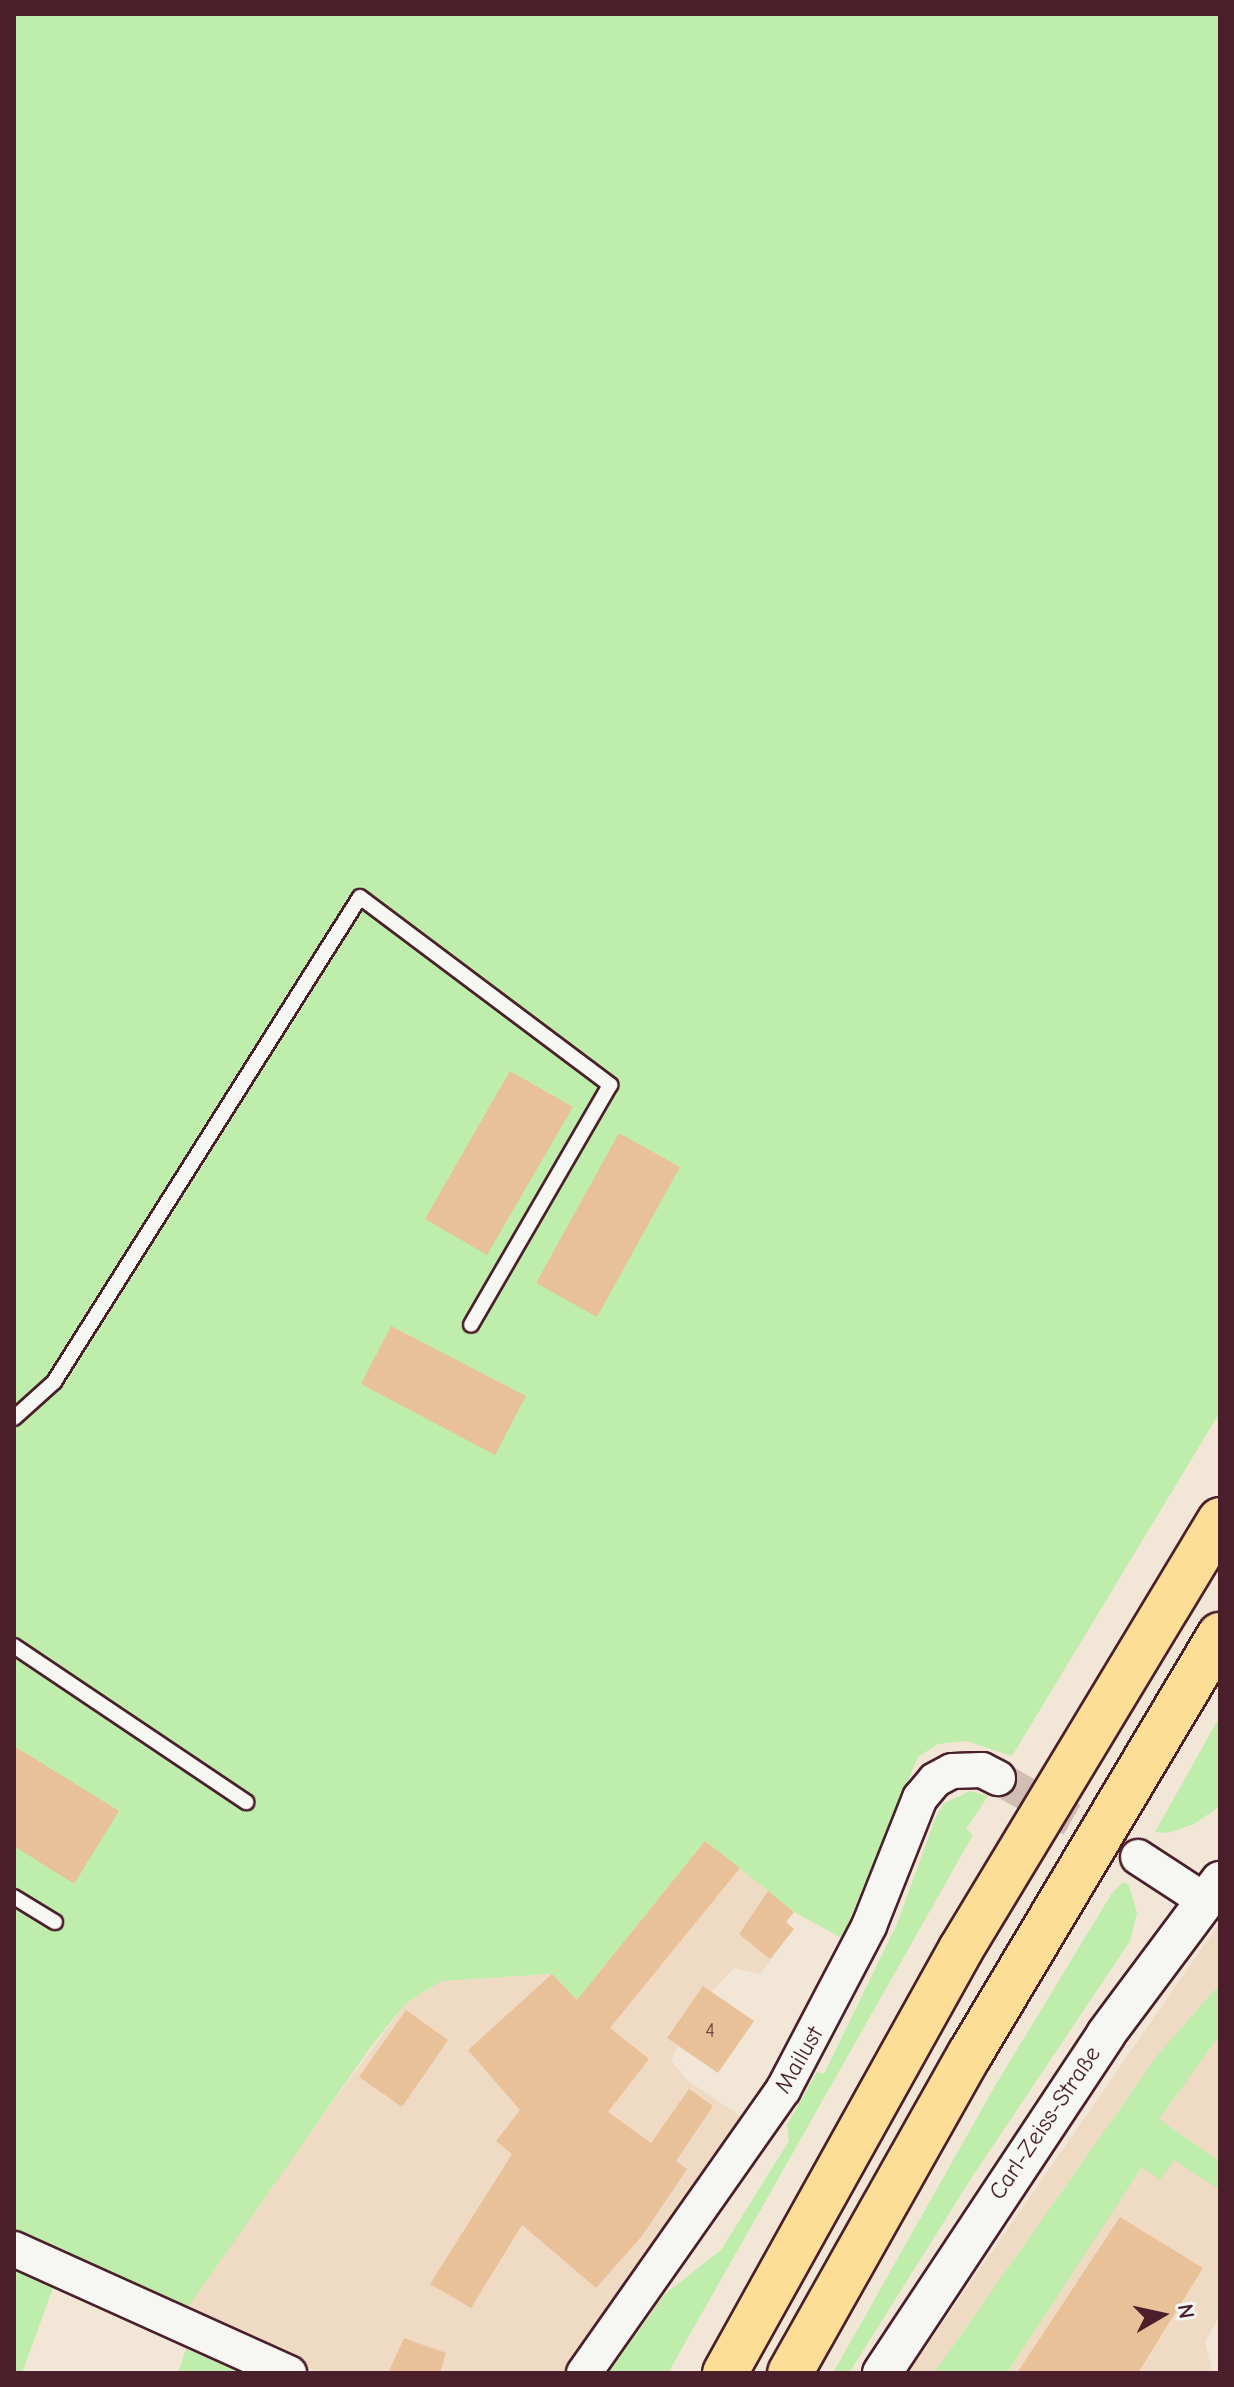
<!DOCTYPE html>
<meta charset="utf-8">
<style>
body{margin:0}
#map{position:relative;width:1234px;height:2387px;overflow:hidden;background:#f2e6d7;font-family:"Comic Neue",sans-serif}
div>[style]{position:absolute}
[style*='--x']{left:calc(var(--x)*1px);top:calc(var(--y)*1px);width:calc(var(--w)*1px);rotate:calc(var(--a)*1deg)}
.built>*{inset:0;background:#efdbc4}
.green>*{inset:0;background:#bfedab}
.building>*{inset:0;background:#e9c199}
.tertiary-tunnel>*{height:34px;margin-top:-17px;transform-origin:0;background:repeating-linear-gradient(90deg,#d0beb5 0 34px,transparent 0 51px)}
.roads{filter:drop-shadow(2px 0 #4a1f2b) drop-shadow(-2px 0 #4a1f2b) drop-shadow(0 2px #4a1f2b) drop-shadow(0 -2px #4a1f2b)}
.service>*{height:14px;margin:-7px;padding:0 7px;transform-origin:7px;border-radius:7px;background:#f6f6f2}
.tertiary>*{height:34px;margin:-17px;padding:0 17px;transform-origin:17px;border-radius:17px;background:#f6f6f2}
.secondary>*{height:38px;margin:-19px;padding:0 19px;transform-origin:19px;border-radius:19px;background:#f6f6f2}
.trunk>*{height:44px;margin:-22px;padding:0 22px;transform-origin:22px;border-radius:22px;background:#fdde96}
span{translate:-50% -50%;white-space:nowrap;text-align:center;line-height:1.15;-webkit-text-stroke:6px #f6f6f2;paint-order:stroke}
.number-label{font-size:20px;color:#724846}
.number-label span{-webkit-text-stroke-width:0}
.street-label{font-size:24px;color:#4a1f2b}
.frame{position:absolute;inset:0;border:16px solid #4a1f2b;pointer-events:none}
.north{position:absolute;left:1122px;top:2275px;width:80px;height:80px;-webkit-text-stroke:6px #f6f6f2;paint-order:stroke;rotate:81deg;font-size:22px;font-weight:700;line-height:32px;text-align:center;color:#4a1f2b}
.north::after{content:'';display:block;margin:auto;width:28px;height:36px;background:#4a1f2b;clip-path:polygon(50% 0,100% 100%,50% 72%,0 100%)}
</style>
<div id="map">
<div class="built">
<i style="clip-path:polygon(705px 1841px,794px 1912px,786px 1922px,794px 1929px,760px 1974px,734px 1968px,668px 2038px,678px 2046px,671px 2060px,687px 2080px,742px 2117px,563px 2373px,320px 2373px,184px 2313px,262px 2197px,407px 2002px,442px 1981px,552px 1974px,577px 1999px)"></i>
<i style="clip-path:polygon(1220px 1922px,1220px 1984px,1214px 1992px,1159px 2053px,934px 2373px,908px 2373px)"></i>
<i style="clip-path:polygon(1220px 2035px,1220px 2162px,1158px 2119px)"></i>
<i style="clip-path:polygon(1174px 2160px,1220px 2190px,1220px 2316px,1205px 2341px,1212px 2373px,1007px 2373px,1142px 2167px)"></i>
</div>
<div class="green">
<i style="clip-path:polygon(14px 14px,1220px 14px,1220px 1412px,1012px 1756px,966px 1741px,938px 1744px,918px 1757px,842px 1938px,794px 1912px,705px 1841px,577px 2000px,551px 1974px,442px 1981px,407px 2002px,372px 2045px,184px 2313px,14px 2231px)"></i>
<i style="clip-path:polygon(1220px 1716px,1220px 1806px,1194px 1824px,1168px 1833px,1155px 1832px)"></i>
<i style="clip-path:polygon(970px 1791px,988px 1796px,966px 1829px,973px 1835px,668px 2373px,608px 2373px,665px 2294px,721px 2250px,789px 2141px,787px 2125px,817px 2072px,824px 2074px,897px 1924px,935px 1819px,943px 1804px)"></i>
<i style="clip-path:polygon(1123px 1882px,1129px 1885px,1137px 1913px,1130px 1941px,974px 2174px,849px 2373px,833px 2373px,995px 2086px,1112px 1893px)"></i>
<i style="clip-path:polygon(1220px 1984px,1220px 2035px,1159px 2119px,1220px 2162px,1220px 2190px,1174px 2160px,1160px 2180px,1142px 2167px,1007px 2373px,934px 2373px,1159px 2053px)"></i>
<i style="clip-path:polygon(14px 2268px,54px 2285px,22px 2373px,14px 2373px)"></i>
<i style="clip-path:polygon(186px 2349px,244px 2373px,178px 2373px)"></i>
</div>
<div class="building">
<i style="clip-path:polygon(510px 1071px,573px 1107px,487px 1255px,425px 1219px)"></i>
<i style="clip-path:polygon(619px 1133px,680px 1167px,597px 1317px,536px 1283px)"></i>
<i style="clip-path:polygon(391px 1326px,526px 1396px,495px 1455px,361px 1384px)"></i>
<i style="clip-path:polygon(14px 1746px,119px 1811px,74px 1884px,14px 1846px)"></i>
<i style="clip-path:polygon(705px 1841px,740px 1868px,610px 2028px,649px 2059px,608px 2112px,651px 2143px,689px 2089px,713px 2106px,676px 2161px,687px 2169px,642px 2236px,596px 2288px,522px 2225px,471px 2308px,430px 2284px,512px 2154px,496px 2141px,520px 2110px,468px 2050px,552px 1974px,577px 2000px)"></i>
<i style="clip-path:polygon(768px 1891px,794px 1912px,786px 1922px,794px 1929px,770px 1959px,739px 1934px)"></i>
<i style="clip-path:polygon(703px 1986px,754px 2021px,718px 2073px,667px 2038px)"></i>
<i style="clip-path:polygon(406px 2010px,448px 2040px,402px 2107px,359px 2077px)"></i>
<i style="clip-path:polygon(1120px 2217px,1203px 2268px,1138px 2373px,1017px 2373px)"></i>
<i style="clip-path:polygon(404px 2338px,446px 2353px,440px 2373px,388px 2373px)"></i>
</div>
<div class="tertiary-tunnel">
<i style="--x:998;--y:1778;--w:161;--a:29.4"></i>
</div>
<div class="roads">
<div class="service">
<i style="--x:14;--y:1418;--w:54;--a:-42"></i>
<i style="--x:54;--y:1382;--w:573;--a:-57.75"></i>
<i style="--x:360;--y:897;--w:313;--a:36.9"></i>
<i style="--x:610;--y:1085;--w:277;--a:120.1"></i>
<i style="--x:14;--y:1646;--w:280;--a:33.9"></i>
<i style="--x:14;--y:1897;--w:48;--a:31.4"></i>
</div>
<div class="tertiary">
<i style="--x:1138;--y:1857;--w:79;--a:33.1"></i>
<i style="--x:14;--y:2249;--w:302;--a:24.3"></i>
<i style="--x:584;--y:2373;--w:346;--a:-54.9"></i>
<i style="--x:783;--y:2090;--w:185;--a:-62.3"></i>
<i style="--x:869;--y:1926;--w:138;--a:-68.3"></i>
<i style="--x:920;--y:1798;--w:23;--a:-50"></i>
<i style="--x:935;--y:1780;--w:19;--a:-28"></i>
<i style="--x:952;--y:1771;--w:30;--a:-2"></i>
<i style="--x:982;--y:1770;--w:18;--a:27"></i>
</div>
<div class="secondary">
<i style="--x:882;--y:2373;--w:406;--a:-56.5"></i>
<i style="--x:1106;--y:2034;--w:191;--a:-53.3"></i>
</div>
<div class="trunk">
<i style="--x:725;--y:2373;--w:485;--a:-60.9"></i>
<i style="--x:961;--y:1949;--w:501;--a:-58.88"></i>
<i style="--x:790;--y:2373;--w:366;--a:-60.6"></i>
<i style="--x:970;--y:2054;--w:488;--a:-59.2"></i>
</div>
</div>
<div class="number-label">
<span style="left:710px;top:2030px">4</span>
</div>
<div class="street-label">
<span style="left:799px;top:2060px;rotate:-60deg">Mailust</span>
<span style="left:1045px;top:2123px;rotate:-56deg">Carl-Zeiss-Straße</span>
</div>
<div class="frame"></div>
<div class="north">N</div>
</div>
